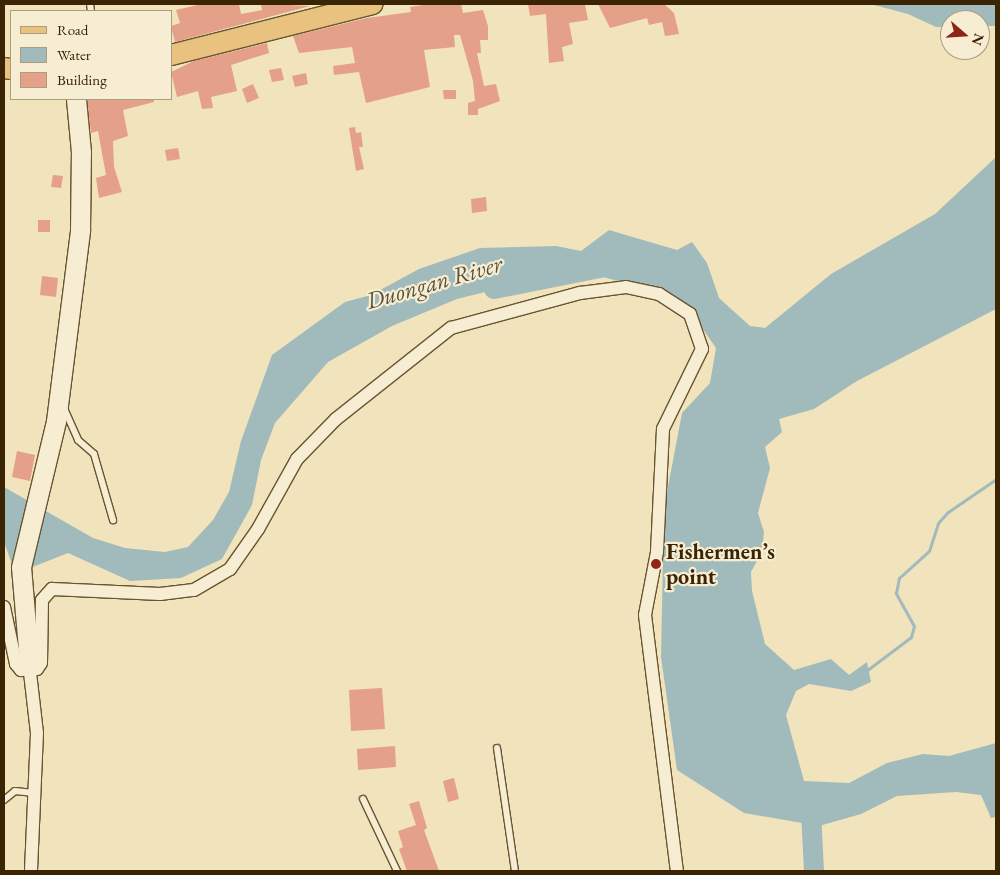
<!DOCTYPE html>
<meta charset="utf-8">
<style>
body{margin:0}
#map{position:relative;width:1000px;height:875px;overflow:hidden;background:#f1e3bb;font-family:"EB Garamond",serif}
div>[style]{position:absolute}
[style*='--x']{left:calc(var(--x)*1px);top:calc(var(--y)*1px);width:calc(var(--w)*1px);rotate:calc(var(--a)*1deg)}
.water>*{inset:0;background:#a1bbbc}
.stream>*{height:3px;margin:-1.5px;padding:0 1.5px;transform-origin:1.5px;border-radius:1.5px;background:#a1bbbc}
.river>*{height:20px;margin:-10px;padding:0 10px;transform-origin:10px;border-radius:10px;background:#a1bbbc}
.building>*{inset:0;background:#e5a089}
.roads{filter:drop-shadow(1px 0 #685431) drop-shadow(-1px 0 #685431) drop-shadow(0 1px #685431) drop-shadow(0 -1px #685431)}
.lane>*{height:6px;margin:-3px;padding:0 3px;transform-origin:3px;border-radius:3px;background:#f6edd3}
.street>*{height:12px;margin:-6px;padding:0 6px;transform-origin:6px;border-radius:6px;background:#f6edd3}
.secondary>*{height:19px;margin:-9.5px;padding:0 9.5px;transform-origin:9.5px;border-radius:9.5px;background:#f6edd3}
.primary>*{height:20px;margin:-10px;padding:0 10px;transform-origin:10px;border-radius:10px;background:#e8c27e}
.dots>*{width:14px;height:14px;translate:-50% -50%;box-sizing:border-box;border:2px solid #f6edd3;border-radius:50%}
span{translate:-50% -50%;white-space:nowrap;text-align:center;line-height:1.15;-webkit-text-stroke:4.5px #f6edd3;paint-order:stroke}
.poi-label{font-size:22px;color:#3b2403;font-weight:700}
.left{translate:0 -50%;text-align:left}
.water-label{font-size:24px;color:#5a513a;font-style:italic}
.frame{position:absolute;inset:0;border:5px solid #3b2403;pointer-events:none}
.legend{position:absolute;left:10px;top:10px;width:162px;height:90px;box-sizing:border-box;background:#f6edd3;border:1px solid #ab9d80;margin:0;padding:6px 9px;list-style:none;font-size:15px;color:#3b2403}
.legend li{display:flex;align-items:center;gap:10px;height:25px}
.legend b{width:25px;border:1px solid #ab9d80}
.north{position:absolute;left:940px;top:10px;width:50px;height:50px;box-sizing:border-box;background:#f6edd3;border:1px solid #ab9d80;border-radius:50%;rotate:109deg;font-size:14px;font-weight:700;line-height:20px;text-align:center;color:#3b2403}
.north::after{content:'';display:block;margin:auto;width:18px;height:22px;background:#8f2418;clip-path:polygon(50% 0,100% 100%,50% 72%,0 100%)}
</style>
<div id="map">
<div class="water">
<i style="clip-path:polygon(870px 4px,996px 4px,996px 26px,980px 26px,980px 20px,950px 20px,950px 27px,936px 27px,908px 14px)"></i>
<i style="clip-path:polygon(996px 157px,996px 309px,857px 381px,814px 409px,779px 419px,782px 432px,765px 447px,770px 468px,758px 513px,764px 532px,762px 552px,751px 572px,752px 591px,765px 644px,794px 670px,831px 659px,849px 675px,867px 662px,871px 682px,851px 691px,809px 684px,796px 691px,786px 715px,804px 781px,849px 783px,887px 763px,923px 754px,949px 756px,996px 743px,996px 817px,991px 818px,981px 795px,956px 792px,897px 796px,861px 814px,819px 826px,744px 813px,677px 770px,661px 657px,664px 508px,682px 413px,710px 383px,716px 348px,689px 309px,661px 284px,643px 274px,610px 268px,564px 272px,457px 299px,392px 326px,328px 362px,275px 423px,261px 460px,252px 505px,222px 559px,181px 578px,130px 581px,68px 553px,30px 568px,12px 564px,4px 542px,4px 487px,93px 538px,125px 548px,165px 552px,188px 547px,213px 520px,229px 492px,241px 441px,272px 355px,345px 302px,371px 295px,419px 269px,480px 248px,556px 246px,581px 251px,609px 230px,677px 250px,692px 242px,707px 263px,719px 298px,750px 326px,765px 328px,831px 274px,935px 214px)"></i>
</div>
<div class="stream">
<i style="--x:866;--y:671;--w:56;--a:-37.1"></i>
<i style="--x:911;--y:637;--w:11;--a:-75"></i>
<i style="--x:914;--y:626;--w:38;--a:-119"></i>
<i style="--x:896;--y:593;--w:15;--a:-79"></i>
<i style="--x:899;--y:578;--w:40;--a:-42"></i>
<i style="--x:929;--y:551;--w:29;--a:-72"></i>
<i style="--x:938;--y:523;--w:15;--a:-48"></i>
<i style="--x:948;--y:512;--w:58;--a:-34.5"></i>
</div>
<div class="river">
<i style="--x:494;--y:289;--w:113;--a:-11.2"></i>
<i style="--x:605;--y:267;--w:75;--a:15.5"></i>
<i style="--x:811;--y:812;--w:59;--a:87.1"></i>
</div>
<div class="building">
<i style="clip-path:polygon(202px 4px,239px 4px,241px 14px,262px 10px,261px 5px,268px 4px,310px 6px,175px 42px,171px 26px,180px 23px,176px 10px)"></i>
<i style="clip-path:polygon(430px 4px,461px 4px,463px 13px,483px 10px,488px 26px,488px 40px,480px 40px,481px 53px,477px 53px,484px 86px,496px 84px,500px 101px,478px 109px,478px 115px,468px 115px,468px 103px,475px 101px,473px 81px,460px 35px,454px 35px,455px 47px,424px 50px,430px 87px,366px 103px,359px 72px,334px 75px,333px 66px,355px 63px,352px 47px,299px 53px,293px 36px,367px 18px,411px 12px,410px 7px)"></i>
<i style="clip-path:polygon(528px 4px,585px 4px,588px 20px,569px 23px,573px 44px,562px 47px,564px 61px,549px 63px,546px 14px,530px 16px)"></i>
<i style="clip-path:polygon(598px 4px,664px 4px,674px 13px,679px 34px,665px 36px,662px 22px,649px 25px,647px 18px,610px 28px)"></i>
<i style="clip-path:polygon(267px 43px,269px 53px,231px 65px,237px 91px,211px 97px,213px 108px,202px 109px,198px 91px,177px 97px,171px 72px,194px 61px)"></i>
<i style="clip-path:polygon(281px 68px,284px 80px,272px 82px,269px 70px)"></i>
<i style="clip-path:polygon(306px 73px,308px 84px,295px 87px,292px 76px)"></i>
<i style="clip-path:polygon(253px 84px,259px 98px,247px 103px,242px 89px)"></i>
<i style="clip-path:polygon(443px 90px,456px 90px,456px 99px,444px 99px)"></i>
<i style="clip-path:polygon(87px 99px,154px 99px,154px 102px,123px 110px,128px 136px,113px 141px,114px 167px,122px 192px,99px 198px,96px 178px,106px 175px,98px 131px,91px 133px)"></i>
<i style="clip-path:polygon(355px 127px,356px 133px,361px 132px,363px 147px,359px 147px,364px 169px,356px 171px,349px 128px)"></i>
<i style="clip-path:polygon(178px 148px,180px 159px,167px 161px,165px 150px)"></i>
<i style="clip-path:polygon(53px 175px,63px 176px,61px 188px,51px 187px)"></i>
<i style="clip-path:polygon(486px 197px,487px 211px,472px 213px,471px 199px)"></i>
<i style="clip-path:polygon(38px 220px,50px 220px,50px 232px,38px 232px)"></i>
<i style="clip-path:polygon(42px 276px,58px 278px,56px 297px,40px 295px)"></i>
<i style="clip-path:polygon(17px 451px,35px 455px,30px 481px,12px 477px)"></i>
<i style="clip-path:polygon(382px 688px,385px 729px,351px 731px,349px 690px)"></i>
<i style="clip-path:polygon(395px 746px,396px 767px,358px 770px,357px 749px)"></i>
<i style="clip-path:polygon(454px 778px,459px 799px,448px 802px,443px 781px)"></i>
<i style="clip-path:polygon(419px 801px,427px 828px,424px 830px,439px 871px,407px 871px,399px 849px,403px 847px,398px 831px,416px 825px,409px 804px)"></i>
</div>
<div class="roads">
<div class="lane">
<i style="--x:90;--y:4;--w:7;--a:82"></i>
<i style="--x:63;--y:406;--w:37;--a:66"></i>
<i style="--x:78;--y:440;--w:21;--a:41"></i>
<i style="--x:94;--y:454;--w:69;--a:73.9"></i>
<i style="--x:497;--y:748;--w:124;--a:81.7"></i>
<i style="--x:363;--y:799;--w:80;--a:64.7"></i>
<i style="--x:4;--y:800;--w:14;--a:-39"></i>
<i style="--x:15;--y:791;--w:19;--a:6"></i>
</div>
<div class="street">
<i style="--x:4;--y:607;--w:58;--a:78.1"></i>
<i style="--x:16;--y:664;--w:8;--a:50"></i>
<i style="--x:21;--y:670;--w:16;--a:-4"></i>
<i style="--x:37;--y:669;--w:7;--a:-56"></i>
<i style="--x:41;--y:663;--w:63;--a:-89.1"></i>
<i style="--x:42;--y:600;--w:15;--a:-48"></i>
<i style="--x:52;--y:589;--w:108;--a:2.7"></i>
<i style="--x:160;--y:594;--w:34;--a:-7"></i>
<i style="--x:194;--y:590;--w:42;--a:-30.3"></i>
<i style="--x:230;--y:569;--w:49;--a:-55"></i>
<i style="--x:258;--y:529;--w:80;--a:-60.9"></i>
<i style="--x:297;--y:459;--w:56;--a:-45.7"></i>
<i style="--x:336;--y:419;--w:147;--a:-38.4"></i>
<i style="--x:451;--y:328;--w:134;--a:-15.2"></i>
<i style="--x:580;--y:293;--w:46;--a:-7.4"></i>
<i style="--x:626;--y:287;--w:34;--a:12"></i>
<i style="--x:659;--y:294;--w:37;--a:33"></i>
<i style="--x:690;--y:314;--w:37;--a:71"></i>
<i style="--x:702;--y:349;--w:89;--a:116"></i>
<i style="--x:663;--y:429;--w:123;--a:92.8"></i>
<i style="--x:657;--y:552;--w:64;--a:100.8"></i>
<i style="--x:645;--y:615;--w:258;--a:82.9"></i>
<i style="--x:29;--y:664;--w:69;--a:83.4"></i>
<i style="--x:37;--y:733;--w:138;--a:92.5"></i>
</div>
<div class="secondary">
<i style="--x:29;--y:660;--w:93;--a:-94.9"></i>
<i style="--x:21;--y:567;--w:150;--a:-76.5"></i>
<i style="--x:56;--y:421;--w:193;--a:-82.8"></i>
<i style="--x:80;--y:230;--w:78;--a:-89.3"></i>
<i style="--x:81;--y:152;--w:53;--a:-95.4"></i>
</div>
<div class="primary">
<i style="--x:171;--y:55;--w:208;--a:-14.2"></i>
<i style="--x:4;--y:68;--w:7;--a:8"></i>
</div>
</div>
<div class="dots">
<i style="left:656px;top:564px;background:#8f2418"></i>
</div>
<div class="poi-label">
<span class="left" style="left:666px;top:564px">Fishermen’s<br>point</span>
</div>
<div class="water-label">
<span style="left:434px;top:282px;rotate:-16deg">Duongan River</span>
</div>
<div class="frame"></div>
<ul class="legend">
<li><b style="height:6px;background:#e8c27e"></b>Road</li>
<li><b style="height:14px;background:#a1bbbc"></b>Water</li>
<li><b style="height:14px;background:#e5a089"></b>Building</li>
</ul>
<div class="north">N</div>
</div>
